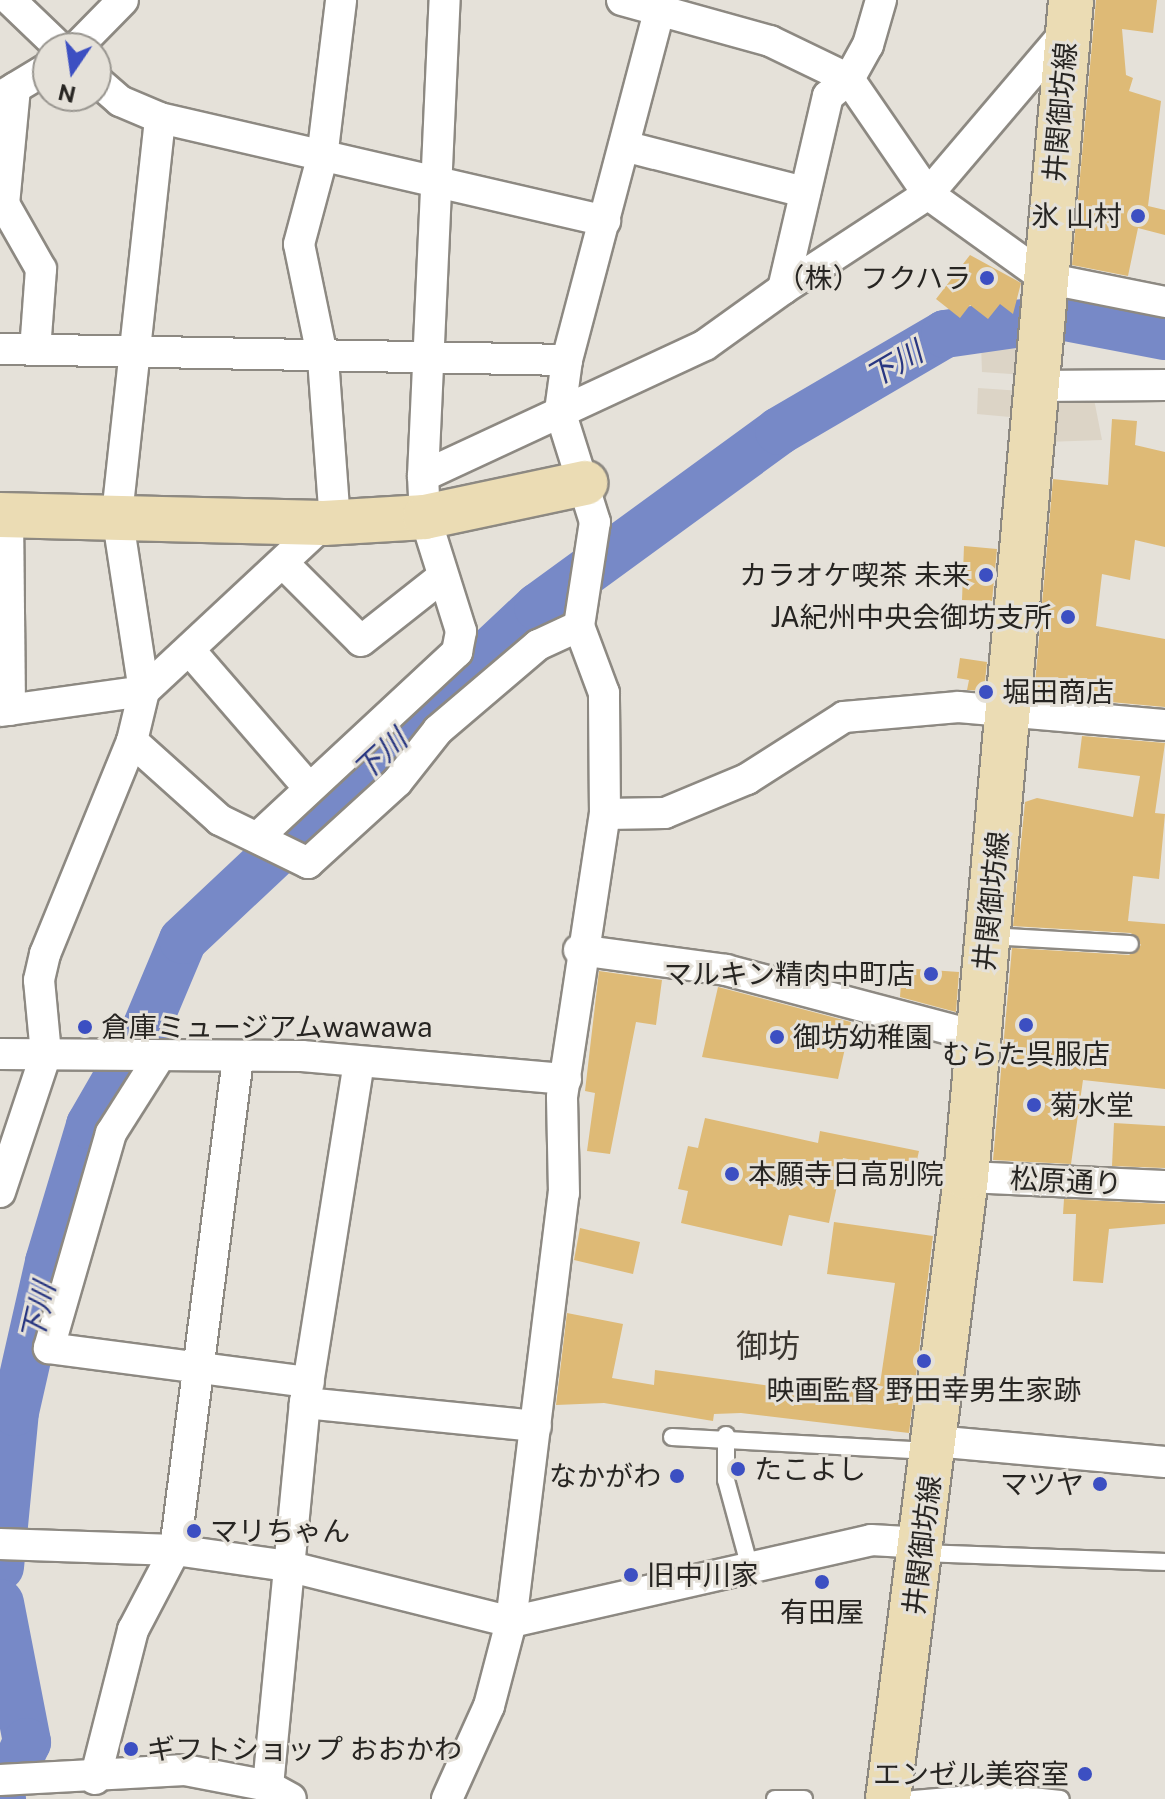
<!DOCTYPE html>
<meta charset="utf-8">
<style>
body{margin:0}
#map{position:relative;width:1165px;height:1799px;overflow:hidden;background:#e5e1d9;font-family:"Public Sans","Noto Sans JP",sans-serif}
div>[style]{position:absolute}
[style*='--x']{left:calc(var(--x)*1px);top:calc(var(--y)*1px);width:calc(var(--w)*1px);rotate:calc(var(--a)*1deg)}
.built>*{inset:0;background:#dcd4c6}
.river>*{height:48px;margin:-24px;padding:0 24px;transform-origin:24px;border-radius:24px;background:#7789c7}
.building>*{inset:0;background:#deba76}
.roads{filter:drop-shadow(2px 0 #8d8982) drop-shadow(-2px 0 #8d8982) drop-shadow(0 2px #8d8982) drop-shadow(0 -2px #8d8982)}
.lane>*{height:16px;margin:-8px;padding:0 8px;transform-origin:8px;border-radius:8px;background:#fff}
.street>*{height:30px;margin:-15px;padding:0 15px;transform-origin:15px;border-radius:15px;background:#fff}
.secondary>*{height:44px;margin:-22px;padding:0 22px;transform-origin:22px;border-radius:22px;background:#ebdcb4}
.dots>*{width:22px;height:22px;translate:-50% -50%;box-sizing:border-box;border:4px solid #e5e1d9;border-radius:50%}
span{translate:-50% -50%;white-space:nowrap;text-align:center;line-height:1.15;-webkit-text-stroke:6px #e5e1d9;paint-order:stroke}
.street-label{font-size:28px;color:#272522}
.poi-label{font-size:28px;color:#272522}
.right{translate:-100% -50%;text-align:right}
.left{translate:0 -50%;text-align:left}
.water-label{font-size:30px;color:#293781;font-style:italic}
.quarter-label{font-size:32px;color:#3c3832}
.north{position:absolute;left:32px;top:32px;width:80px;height:80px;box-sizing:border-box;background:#e5e1d9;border:2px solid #999690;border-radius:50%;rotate:193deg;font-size:22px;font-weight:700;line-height:32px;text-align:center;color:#272522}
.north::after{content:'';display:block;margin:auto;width:28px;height:36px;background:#3c4fc2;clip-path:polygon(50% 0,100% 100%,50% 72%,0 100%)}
</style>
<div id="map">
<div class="built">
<i style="clip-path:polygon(1029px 336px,1026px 375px,982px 372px,981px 344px)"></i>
<i style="clip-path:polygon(978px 388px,1023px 391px,1021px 418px,977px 414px)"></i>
<i style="clip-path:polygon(1093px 394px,1102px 440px,1046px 442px,1045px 395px)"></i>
</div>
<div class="river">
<i style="--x:0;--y:1567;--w:156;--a:-84.5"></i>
<i style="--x:15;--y:1412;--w:154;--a:-77.2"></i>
<i style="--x:49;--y:1262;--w:143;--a:-73.3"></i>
<i style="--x:90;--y:1125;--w:112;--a:-60"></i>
<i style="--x:146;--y:1028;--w:95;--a:-67.2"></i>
<i style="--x:183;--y:940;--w:487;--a:-43.2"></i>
<i style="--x:538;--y:607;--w:298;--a:-36.1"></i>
<i style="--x:779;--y:431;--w:192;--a:-30.3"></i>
<i style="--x:945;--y:334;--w:121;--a:-8.1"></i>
<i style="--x:1065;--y:317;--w:102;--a:10.8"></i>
<i style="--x:0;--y:1603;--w:142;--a:79"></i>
<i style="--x:27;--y:1742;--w:17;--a:115"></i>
<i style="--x:2;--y:1798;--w:1;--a:90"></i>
</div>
<div class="building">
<i style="clip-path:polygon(1096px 0,1157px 0,1153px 33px,1122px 29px,1126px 75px,1133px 78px,1129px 91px,1161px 101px,1148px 206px,1165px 210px,1165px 235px,1138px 228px,1128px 276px,1072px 265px)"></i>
<i style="clip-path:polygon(970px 255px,1021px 283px,1013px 314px,1000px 304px,988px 319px,970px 305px,960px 318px,936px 299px)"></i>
<i style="clip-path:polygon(1112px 419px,1137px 421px,1135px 445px,1165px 452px,1165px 547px,1135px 540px,1130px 580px,1102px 574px,1096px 626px,1165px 639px,1165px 707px,1034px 695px,1053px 479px,1108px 485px)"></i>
<i style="clip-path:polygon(964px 546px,997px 549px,992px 601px,962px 600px)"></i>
<i style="clip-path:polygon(960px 658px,987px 662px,984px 691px,967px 690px,969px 680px,957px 678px)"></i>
<i style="clip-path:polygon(1082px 736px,1165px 743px,1155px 813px,1165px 814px,1159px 879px,1133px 876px,1128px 921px,1165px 924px,1165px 1089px,1083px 1080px,1071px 1164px,993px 1160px,1012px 948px,1129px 955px,1141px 945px,1131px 933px,1013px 926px,1025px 802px,1037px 798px,1133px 817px,1140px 776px,1078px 768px)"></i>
<i style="clip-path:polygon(902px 968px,959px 972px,956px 1012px,900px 997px)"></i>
<i style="clip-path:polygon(599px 971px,662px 980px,656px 1025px,636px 1022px,610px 1154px,587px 1151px,595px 1093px,585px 1091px)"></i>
<i style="clip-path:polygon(718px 987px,851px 1022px,838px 1079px,702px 1057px)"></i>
<i style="clip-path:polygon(705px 1118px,818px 1143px,820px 1131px,919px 1151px,914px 1173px,843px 1158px,829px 1223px,789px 1215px,782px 1246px,681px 1223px,688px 1191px,678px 1189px,688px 1146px,698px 1148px)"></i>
<i style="clip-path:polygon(1114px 1123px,1165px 1126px,1165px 1168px,1112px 1166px)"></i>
<i style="clip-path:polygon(1064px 1199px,1165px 1204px,1165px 1224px,1109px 1229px,1103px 1283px,1073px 1281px,1076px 1214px,1063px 1214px)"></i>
<i style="clip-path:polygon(834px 1222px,933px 1236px,909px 1433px,741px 1413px,714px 1414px,713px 1421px,604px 1403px,556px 1405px,567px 1313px,623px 1324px,612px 1378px,654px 1385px,655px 1370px,821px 1393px,828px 1375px,880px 1384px,895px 1283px,827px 1274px)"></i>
<i style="clip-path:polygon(580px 1228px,640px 1242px,633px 1274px,574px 1260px)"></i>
</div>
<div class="roads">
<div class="lane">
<i style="--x:988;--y:936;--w:142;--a:3.2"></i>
<i style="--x:726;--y:1435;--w:45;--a:90"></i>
<i style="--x:726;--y:1480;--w:91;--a:74.7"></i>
<i style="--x:672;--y:1437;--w:258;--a:3.1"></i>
<i style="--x:923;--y:1553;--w:242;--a:2.1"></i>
<i style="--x:775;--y:1799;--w:29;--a:0"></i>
<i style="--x:914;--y:1799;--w:80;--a:-5"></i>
<i style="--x:994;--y:1792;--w:67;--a:6"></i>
</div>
<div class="street">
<i style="--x:10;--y:0;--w:69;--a:43.8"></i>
<i style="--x:622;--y:0;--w:154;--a:15.5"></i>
<i style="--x:770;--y:41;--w:88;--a:25.7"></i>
<i style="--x:849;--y:79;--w:140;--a:55.5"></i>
<i style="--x:928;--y:194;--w:144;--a:35.7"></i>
<i style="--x:1045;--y:278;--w:122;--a:11.3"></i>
<i style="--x:76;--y:48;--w:67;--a:-45.6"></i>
<i style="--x:96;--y:80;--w:32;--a:41"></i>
<i style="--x:120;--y:101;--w:43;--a:23"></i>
<i style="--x:160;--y:118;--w:457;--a:13"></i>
<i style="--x:15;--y:88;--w:117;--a:95.4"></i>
<i style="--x:4;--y:204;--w:75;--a:60.4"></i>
<i style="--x:41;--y:269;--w:81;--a:94.2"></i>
<i style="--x:0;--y:97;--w:56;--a:-31.1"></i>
<i style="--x:624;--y:146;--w:187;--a:14.3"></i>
<i style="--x:783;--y:289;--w:173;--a:-33.2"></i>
<i style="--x:928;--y:194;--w:213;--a:-49.6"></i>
<i style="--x:0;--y:349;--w:567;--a:1.11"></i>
<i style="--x:1035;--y:386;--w:130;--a:-0.4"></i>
<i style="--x:423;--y:476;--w:311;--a:-24.9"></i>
<i style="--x:705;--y:345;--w:96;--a:-35.7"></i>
<i style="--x:783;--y:289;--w:198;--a:-76.9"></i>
<i style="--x:828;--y:96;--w:27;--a:-39"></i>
<i style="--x:849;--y:79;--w:39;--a:-61"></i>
<i style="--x:868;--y:45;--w:47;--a:-73.9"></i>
<i style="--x:8;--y:515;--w:195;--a:89.4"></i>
<i style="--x:335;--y:522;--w:162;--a:-94.2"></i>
<i style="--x:323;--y:360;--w:118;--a:-101.7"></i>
<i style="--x:299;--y:244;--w:89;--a:-75"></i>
<i style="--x:322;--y:158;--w:159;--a:-83.1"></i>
<i style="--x:285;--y:565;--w:107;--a:45"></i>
<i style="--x:361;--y:641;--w:103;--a:-38.3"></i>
<i style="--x:192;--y:653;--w:179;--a:49.1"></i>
<i style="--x:0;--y:711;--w:145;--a:-7.9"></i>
<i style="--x:144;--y:691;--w:178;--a:-98.7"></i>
<i style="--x:117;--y:515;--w:399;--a:-83.8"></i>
<i style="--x:132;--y:741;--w:118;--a:41.9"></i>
<i style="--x:220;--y:820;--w:98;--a:26"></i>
<i style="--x:308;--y:863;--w:120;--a:-42.3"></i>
<i style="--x:397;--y:782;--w:66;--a:-51.7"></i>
<i style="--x:438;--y:730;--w:131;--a:-40.4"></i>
<i style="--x:538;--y:645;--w:45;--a:-24.9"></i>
<i style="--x:605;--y:814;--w:60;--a:-1"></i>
<i style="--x:665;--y:813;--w:89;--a:-22.5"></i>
<i style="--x:747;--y:779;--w:115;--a:-32.6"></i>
<i style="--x:844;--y:717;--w:115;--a:-5"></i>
<i style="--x:959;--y:707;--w:207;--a:5"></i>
<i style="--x:258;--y:837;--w:272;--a:-42.9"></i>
<i style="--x:457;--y:652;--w:21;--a:-79"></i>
<i style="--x:461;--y:631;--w:120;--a:-107.5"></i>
<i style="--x:425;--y:517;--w:41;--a:-92.8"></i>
<i style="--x:423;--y:476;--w:477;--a:-87.4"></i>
<i style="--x:579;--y:950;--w:148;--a:7.7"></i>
<i style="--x:726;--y:970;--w:259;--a:14.8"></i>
<i style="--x:0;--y:1054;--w:302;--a:0.4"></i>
<i style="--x:302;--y:1056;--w:265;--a:5"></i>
<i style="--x:158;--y:1059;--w:88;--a:122.4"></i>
<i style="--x:111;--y:1133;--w:224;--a:106.1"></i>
<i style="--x:49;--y:1348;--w:262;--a:7.5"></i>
<i style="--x:966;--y:1177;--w:199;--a:2.6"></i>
<i style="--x:0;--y:1192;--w:145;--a:-71.6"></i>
<i style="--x:46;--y:1054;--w:74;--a:-95.4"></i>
<i style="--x:39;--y:980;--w:27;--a:-77"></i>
<i style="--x:45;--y:954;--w:230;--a:-67.8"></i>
<i style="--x:132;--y:741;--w:51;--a:-76.5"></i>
<i style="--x:144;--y:691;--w:246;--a:-43"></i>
<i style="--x:305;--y:1403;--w:232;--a:5.7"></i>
<i style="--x:934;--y:1441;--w:232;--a:5.2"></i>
<i style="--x:0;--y:1544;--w:175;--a:2"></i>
<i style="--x:175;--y:1550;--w:113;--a:8.1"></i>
<i style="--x:287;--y:1566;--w:231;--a:14"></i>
<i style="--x:511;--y:1622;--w:369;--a:-12.8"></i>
<i style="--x:871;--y:1540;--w:53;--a:3.2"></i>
<i style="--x:95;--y:1779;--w:154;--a:-75.7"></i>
<i style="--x:133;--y:1630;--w:90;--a:-62.3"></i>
<i style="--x:175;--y:1550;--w:498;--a:-82.7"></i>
<i style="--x:0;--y:1780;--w:185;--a:-3.1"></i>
<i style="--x:185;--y:1770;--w:85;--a:10.9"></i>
<i style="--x:268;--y:1786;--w:26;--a:29"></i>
<i style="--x:268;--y:1786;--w:385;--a:-84.5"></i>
<i style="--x:305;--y:1403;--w:345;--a:-81"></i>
<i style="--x:447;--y:1799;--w:102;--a:-65.7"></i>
<i style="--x:489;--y:1706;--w:87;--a:-75.3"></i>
<i style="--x:511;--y:1622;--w:432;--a:-83"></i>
<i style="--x:564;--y:1193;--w:96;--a:-91.2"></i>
<i style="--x:562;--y:1097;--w:286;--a:-81.4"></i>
<i style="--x:605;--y:814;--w:121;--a:-90.5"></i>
<i style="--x:604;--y:693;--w:72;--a:-110.5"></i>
<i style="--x:579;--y:626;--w:105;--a:-81.3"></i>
<i style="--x:595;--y:522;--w:116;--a:-107.5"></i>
<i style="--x:560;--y:411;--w:51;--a:-82.2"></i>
<i style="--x:567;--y:360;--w:372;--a:-75.2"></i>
</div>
<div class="secondary">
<i style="--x:0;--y:515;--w:324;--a:1.4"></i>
<i style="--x:324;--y:523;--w:101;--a:-3.4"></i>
<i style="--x:425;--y:517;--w:164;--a:-12"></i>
<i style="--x:888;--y:1799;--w:627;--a:-82.85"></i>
<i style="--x:966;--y:1177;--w:1182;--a:-84.9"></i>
</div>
</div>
<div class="dots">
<i style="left:1138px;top:216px;background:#3c4fc2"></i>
<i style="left:987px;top:278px;background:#3c4fc2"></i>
<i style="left:986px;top:575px;background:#3c4fc2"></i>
<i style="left:1068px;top:617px;background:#3c4fc2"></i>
<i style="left:986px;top:692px;background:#3c4fc2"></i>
<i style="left:931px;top:974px;background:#3c4fc2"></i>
<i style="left:1026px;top:1025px;background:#3c4fc2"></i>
<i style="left:85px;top:1027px;background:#3c4fc2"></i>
<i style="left:777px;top:1037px;background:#3c4fc2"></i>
<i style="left:1034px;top:1105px;background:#3c4fc2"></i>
<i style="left:732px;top:1174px;background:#3c4fc2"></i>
<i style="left:924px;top:1361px;background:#3c4fc2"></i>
<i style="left:738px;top:1469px;background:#3c4fc2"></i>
<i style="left:677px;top:1476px;background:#3c4fc2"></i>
<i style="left:1100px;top:1484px;background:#3c4fc2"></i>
<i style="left:194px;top:1531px;background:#3c4fc2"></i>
<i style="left:631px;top:1575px;background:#3c4fc2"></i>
<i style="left:822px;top:1582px;background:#3c4fc2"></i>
<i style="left:131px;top:1749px;background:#3c4fc2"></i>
<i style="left:1085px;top:1774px;background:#3c4fc2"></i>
</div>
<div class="street-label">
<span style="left:1060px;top:112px;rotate:-85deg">井関御坊線</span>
<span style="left:991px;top:901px;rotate:-84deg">井関御坊線</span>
<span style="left:1066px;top:1181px;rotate:3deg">松原通り</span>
<span style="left:922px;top:1545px;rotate:-83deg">井関御坊線</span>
</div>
<div class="poi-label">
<span class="right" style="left:1122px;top:216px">氷 山村</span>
<span class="right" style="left:971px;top:278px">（株）フクハラ</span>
<span class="right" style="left:970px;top:575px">カラオケ喫茶 未来</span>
<span class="right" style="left:1052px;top:617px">JA紀州中央会御坊支所</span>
<span class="left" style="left:1002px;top:692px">堀田商店</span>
<span class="right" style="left:915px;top:974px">マルキン精肉中町店</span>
<span class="left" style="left:101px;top:1027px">倉庫ミュージアムwawawa</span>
<span class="left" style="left:793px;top:1037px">御坊幼稚園</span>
<span style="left:1026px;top:1054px">むらた呉服店</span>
<span class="left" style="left:1050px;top:1105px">菊水堂</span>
<span class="left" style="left:748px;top:1174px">本願寺日高別院</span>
<span style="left:924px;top:1390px">映画監督 野田幸男生家跡</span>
<span class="left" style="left:754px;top:1469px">たこよし</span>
<span class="right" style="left:661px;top:1476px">なかがわ</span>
<span class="right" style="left:1084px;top:1484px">マツヤ</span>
<span class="left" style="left:210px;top:1531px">マリちゃん</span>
<span class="left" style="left:647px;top:1575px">旧中川家</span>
<span style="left:822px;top:1612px">有田屋</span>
<span class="left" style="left:147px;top:1749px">ギフトショップ おおかわ</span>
<span class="right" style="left:1069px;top:1774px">エンゼル美容室</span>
</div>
<div class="water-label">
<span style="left:894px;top:364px;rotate:-30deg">下川</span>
<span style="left:380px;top:755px;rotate:-43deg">下川</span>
<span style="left:38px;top:1312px;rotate:-77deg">下川</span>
</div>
<div class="quarter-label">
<span style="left:768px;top:1346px">御坊</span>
</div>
<div class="north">N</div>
</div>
